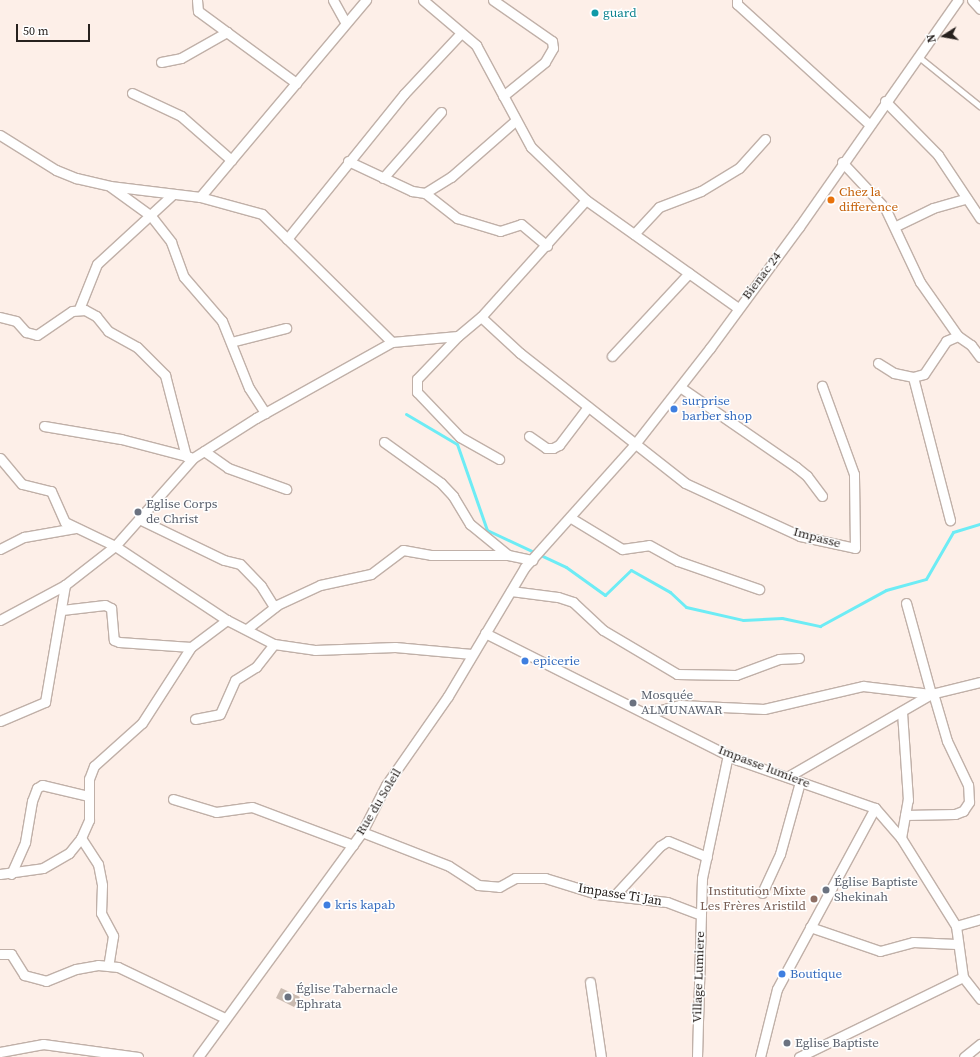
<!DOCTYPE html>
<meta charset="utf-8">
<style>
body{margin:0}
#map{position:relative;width:980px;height:1057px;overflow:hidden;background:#fdefe8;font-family:"Source Serif 4",serif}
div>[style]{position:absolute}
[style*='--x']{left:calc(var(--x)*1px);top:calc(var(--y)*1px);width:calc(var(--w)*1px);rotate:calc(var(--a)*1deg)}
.stream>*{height:3px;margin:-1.5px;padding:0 1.5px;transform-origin:1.5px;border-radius:1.5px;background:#6decf5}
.building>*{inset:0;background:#c9bab0}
.roads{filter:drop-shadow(1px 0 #c0b0a8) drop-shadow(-1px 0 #c0b0a8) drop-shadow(0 1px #c0b0a8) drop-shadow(0 -1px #c0b0a8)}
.lane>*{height:4.5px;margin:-2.25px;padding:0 2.25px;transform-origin:2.25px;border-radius:2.25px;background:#fff}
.street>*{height:9px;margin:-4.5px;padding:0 4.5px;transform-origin:4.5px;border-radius:4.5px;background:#fff}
.dots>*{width:11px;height:11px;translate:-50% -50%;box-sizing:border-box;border:2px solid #fff;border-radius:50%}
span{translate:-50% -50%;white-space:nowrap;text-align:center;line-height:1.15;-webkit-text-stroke:3px #fff;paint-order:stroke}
.culture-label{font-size:13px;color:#0d838f}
.left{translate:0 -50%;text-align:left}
.food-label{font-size:13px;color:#c56008}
.street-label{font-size:13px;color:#27211e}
.shop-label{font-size:13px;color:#366cbe}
.worship-label{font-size:13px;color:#5b616d}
.education-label{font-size:13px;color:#785e54}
.right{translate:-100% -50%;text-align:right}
.north{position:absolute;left:924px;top:16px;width:40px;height:40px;-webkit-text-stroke:3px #fff;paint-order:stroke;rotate:259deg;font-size:11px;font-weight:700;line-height:16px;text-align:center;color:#27211e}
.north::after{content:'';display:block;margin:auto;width:14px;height:18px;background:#27211e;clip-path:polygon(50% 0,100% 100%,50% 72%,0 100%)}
.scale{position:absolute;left:16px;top:24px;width:74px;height:18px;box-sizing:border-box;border:2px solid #27211e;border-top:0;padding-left:5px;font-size:12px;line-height:14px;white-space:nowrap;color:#27211e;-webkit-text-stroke:3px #fff;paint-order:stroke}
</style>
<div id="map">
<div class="stream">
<i style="--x:406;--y:414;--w:59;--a:30.5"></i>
<i style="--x:457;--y:444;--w:91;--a:70.8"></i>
<i style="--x:487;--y:530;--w:87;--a:25.1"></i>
<i style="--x:566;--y:567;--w:48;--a:35.7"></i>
<i style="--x:605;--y:595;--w:36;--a:-44"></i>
<i style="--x:631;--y:570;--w:45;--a:29.4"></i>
<i style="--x:670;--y:592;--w:22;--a:43"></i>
<i style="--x:686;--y:607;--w:58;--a:12.8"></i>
<i style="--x:743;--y:620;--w:39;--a:-3"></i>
<i style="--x:782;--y:618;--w:39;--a:12"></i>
<i style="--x:820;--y:626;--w:75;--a:-28.6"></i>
<i style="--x:886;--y:590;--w:41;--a:-15.4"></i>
<i style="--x:926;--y:579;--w:54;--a:-60.1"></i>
<i style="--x:953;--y:532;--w:28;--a:-17"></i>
</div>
<div class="building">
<i style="clip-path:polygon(281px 988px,300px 997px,294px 1007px,276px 998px)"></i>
</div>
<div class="roads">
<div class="lane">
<i style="--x:918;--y:56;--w:80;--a:38.9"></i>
</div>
<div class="street">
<i style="--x:197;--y:0;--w:11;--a:85"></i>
<i style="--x:198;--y:11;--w:122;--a:36.3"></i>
<i style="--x:333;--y:0;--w:26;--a:61"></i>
<i style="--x:423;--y:0;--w:70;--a:40.3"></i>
<i style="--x:476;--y:45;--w:116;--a:61.7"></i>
<i style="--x:531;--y:147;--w:76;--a:43.9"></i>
<i style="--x:586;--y:200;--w:186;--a:35.4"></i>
<i style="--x:493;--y:0;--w:72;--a:34.8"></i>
<i style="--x:552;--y:41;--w:7;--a:82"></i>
<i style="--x:553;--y:48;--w:16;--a:120"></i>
<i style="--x:545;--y:62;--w:54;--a:141"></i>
<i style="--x:737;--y:0;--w:4;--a:90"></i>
<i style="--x:737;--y:4;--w:178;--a:42.3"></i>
<i style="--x:972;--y:0;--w:12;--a:48"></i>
<i style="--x:161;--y:62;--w:20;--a:-11"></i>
<i style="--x:181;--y:58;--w:53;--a:-29.5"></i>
<i style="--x:132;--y:93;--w:54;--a:25.1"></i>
<i style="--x:181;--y:116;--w:67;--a:41.3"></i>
<i style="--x:885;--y:101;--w:76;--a:45.5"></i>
<i style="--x:938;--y:155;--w:76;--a:56.3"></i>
<i style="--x:0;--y:135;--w:66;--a:32"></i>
<i style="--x:56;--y:170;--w:22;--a:22"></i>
<i style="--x:76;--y:178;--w:35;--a:13"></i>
<i style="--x:110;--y:186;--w:91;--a:7"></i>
<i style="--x:200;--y:197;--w:64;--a:15.3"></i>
<i style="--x:262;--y:214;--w:182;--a:44.6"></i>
<i style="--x:348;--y:161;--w:71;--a:25.1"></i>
<i style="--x:412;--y:191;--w:13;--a:9"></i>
<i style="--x:425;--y:193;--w:31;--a:-32"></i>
<i style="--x:451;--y:177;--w:86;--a:-41.2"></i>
<i style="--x:842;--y:162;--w:63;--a:46.9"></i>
<i style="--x:885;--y:208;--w:82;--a:64.7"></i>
<i style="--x:920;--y:282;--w:66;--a:54.9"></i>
<i style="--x:958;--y:336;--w:16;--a:35"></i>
<i style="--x:971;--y:345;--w:15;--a:53"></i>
<i style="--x:383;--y:178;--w:88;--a:-48.7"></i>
<i style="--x:111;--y:187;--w:49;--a:35.9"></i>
<i style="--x:151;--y:216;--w:33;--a:52"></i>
<i style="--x:171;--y:242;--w:37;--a:70"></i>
<i style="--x:184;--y:277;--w:58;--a:49.2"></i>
<i style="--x:222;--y:321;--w:72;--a:68.1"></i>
<i style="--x:249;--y:388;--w:30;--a:57"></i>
<i style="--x:425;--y:193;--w:41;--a:38"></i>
<i style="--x:457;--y:218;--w:45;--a:16.8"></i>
<i style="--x:500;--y:231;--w:22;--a:-18"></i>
<i style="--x:521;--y:224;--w:34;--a:40"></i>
<i style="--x:200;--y:197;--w:258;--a:-49.9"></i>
<i style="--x:896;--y:226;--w:41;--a:-25.9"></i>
<i style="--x:933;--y:208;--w:35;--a:-16"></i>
<i style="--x:634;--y:234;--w:37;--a:-47"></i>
<i style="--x:659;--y:207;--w:45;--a:-20.9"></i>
<i style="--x:701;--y:191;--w:44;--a:-31.2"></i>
<i style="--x:739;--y:168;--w:39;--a:-48"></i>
<i style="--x:287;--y:239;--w:186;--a:-51.1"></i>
<i style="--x:404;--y:94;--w:83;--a:-46.9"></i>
<i style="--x:79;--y:309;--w:48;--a:-68.2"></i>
<i style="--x:97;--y:264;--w:103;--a:-42.6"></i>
<i style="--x:0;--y:317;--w:16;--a:14"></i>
<i style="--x:16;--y:321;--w:15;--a:48"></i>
<i style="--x:26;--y:332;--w:11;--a:15"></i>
<i style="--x:37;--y:335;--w:42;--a:-34.4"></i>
<i style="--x:72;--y:311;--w:13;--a:-4"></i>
<i style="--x:85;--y:310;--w:13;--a:29"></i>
<i style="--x:96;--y:316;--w:19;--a:51"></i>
<i style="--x:108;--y:331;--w:33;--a:29"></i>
<i style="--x:137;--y:347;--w:40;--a:45"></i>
<i style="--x:165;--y:375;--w:84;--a:75.5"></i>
<i style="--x:481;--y:317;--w:53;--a:42.7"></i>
<i style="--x:520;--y:353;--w:210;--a:38.2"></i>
<i style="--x:685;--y:483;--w:127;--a:24.7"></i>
<i style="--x:800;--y:536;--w:56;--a:12.3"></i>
<i style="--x:855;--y:548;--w:74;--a:-90.8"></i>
<i style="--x:854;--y:474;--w:94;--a:-110"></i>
<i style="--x:458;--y:336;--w:59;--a:133.6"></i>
<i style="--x:417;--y:379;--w:13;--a:90"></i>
<i style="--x:417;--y:392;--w:62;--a:46.3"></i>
<i style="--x:460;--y:437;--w:45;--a:29.4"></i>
<i style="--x:231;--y:342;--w:57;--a:-14.3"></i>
<i style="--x:612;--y:356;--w:113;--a:-47.1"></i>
<i style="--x:878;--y:363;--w:19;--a:32"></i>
<i style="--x:894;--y:373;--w:19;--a:12"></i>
<i style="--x:913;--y:377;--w:11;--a:-15"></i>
<i style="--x:924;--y:374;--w:40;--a:-56"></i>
<i style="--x:946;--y:341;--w:13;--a:-23"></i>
<i style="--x:913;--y:377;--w:148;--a:75.5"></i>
<i style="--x:680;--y:387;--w:141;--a:34.6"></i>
<i style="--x:796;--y:467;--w:14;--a:39"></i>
<i style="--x:807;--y:476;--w:25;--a:53"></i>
<i style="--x:44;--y:426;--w:78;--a:9.6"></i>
<i style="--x:121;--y:439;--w:71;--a:14.6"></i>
<i style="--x:529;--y:436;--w:21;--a:35"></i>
<i style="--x:546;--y:448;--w:7;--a:0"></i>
<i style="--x:553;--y:448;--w:7;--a:-27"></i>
<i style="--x:559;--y:445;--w:48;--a:-52.7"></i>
<i style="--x:384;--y:442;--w:70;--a:35.7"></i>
<i style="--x:441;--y:483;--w:18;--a:47"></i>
<i style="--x:453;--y:496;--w:33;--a:59"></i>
<i style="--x:470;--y:524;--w:49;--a:39.2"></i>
<i style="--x:204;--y:451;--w:29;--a:35"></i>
<i style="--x:228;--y:468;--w:62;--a:19.9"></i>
<i style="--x:0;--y:458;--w:34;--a:50"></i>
<i style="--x:22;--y:484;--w:30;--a:14"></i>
<i style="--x:51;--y:491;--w:34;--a:66"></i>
<i style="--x:65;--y:522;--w:55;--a:25.6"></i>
<i style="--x:115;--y:546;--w:134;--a:33.5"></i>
<i style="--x:227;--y:620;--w:53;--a:27.1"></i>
<i style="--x:274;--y:644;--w:41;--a:8.3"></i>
<i style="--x:315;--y:650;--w:80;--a:-2.1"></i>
<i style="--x:395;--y:647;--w:77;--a:5.2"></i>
<i style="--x:571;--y:518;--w:60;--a:31.3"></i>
<i style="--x:622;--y:549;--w:27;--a:-8"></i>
<i style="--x:649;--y:545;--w:33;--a:29"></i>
<i style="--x:678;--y:561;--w:86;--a:19.1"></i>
<i style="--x:139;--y:519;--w:94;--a:25.8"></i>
<i style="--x:224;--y:560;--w:16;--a:14"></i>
<i style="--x:240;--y:564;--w:30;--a:46"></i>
<i style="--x:261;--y:586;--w:25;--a:58"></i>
<i style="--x:0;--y:549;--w:27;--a:-27"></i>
<i style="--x:24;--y:537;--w:52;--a:-10"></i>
<i style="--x:511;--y:591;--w:47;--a:7.3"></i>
<i style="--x:558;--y:597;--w:16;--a:18"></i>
<i style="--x:573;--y:602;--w:41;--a:43"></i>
<i style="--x:603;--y:630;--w:86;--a:30.7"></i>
<i style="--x:677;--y:674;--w:59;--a:1"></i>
<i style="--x:736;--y:675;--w:46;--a:-20.4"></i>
<i style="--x:779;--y:659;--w:20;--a:-3"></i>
<i style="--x:906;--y:603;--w:94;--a:74.6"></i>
<i style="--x:931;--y:694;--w:50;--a:-13.8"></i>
<i style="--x:62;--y:610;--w:43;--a:-6.6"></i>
<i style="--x:105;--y:605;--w:7;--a:27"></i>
<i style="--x:111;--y:608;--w:32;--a:85"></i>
<i style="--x:114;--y:640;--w:5;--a:22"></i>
<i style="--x:119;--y:642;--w:72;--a:4"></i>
<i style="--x:0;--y:620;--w:74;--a:-28.3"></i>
<i style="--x:65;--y:585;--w:63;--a:-38"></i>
<i style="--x:115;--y:546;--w:118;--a:-48.4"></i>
<i style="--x:193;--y:458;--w:75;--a:-32.4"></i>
<i style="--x:256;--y:418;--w:156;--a:-29.2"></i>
<i style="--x:392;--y:342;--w:66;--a:-5.2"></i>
<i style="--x:458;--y:336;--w:30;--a:-40"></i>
<i style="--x:481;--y:317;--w:157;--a:-48.1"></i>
<i style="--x:248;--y:628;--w:37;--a:-38"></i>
<i style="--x:277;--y:605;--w:47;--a:-24.9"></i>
<i style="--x:320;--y:585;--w:52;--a:-12.2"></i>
<i style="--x:371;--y:574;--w:40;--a:-37"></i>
<i style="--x:403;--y:550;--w:28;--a:10"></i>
<i style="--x:431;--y:555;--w:77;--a:0"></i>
<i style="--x:508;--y:555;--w:25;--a:12"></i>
<i style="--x:485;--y:633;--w:283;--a:26.7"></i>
<i style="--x:738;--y:760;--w:145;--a:19.3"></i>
<i style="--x:875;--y:808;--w:40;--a:49"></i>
<i style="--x:901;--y:838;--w:104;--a:58"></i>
<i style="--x:956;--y:926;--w:25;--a:-16"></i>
<i style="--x:646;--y:714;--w:35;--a:-15"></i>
<i style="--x:680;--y:705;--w:84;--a:2.7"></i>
<i style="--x:764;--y:709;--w:102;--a:-13.1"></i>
<i style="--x:863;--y:686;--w:68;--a:6.7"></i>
<i style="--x:931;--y:694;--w:166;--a:150"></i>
<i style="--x:195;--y:719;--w:25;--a:-11"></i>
<i style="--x:220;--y:714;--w:37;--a:-66"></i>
<i style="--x:235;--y:680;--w:25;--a:-32"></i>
<i style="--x:256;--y:667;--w:29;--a:-52"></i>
<i style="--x:0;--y:721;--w:49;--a:-22.9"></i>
<i style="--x:45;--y:702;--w:119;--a:-80.3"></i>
<i style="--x:173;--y:799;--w:45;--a:16.8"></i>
<i style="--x:216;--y:812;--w:36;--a:-8"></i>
<i style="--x:252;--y:807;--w:108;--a:20.6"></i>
<i style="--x:905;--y:815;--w:50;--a:-1.1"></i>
<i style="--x:955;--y:814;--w:9;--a:-21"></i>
<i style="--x:963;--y:811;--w:11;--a:-56"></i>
<i style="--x:969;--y:802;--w:17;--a:-93"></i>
<i style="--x:968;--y:785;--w:49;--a:-115.5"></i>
<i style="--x:947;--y:741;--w:50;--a:-106.3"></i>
<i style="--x:362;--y:832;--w:93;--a:21.3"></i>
<i style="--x:449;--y:866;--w:35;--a:33"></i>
<i style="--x:478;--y:885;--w:21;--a:5"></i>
<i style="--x:499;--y:887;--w:18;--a:-29"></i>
<i style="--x:515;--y:878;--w:30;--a:0"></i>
<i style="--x:545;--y:878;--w:54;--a:17.1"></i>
<i style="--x:597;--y:894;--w:70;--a:6.5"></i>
<i style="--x:667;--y:902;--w:36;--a:21"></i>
<i style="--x:81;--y:838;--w:31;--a:57"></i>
<i style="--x:98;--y:864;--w:21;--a:79"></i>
<i style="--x:102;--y:885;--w:28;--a:92"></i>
<i style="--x:101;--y:913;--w:26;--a:62"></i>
<i style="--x:113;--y:936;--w:30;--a:99"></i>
<i style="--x:901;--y:838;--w:39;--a:-80"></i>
<i style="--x:908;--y:800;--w:89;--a:-93.9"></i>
<i style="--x:0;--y:874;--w:43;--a:-7.9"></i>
<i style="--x:43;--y:868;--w:30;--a:-30"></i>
<i style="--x:69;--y:853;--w:19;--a:-51"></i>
<i style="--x:81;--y:838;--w:20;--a:-66"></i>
<i style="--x:89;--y:820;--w:41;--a:-90"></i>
<i style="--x:89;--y:779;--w:14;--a:-69"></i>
<i style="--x:94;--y:766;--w:64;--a:-41.9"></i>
<i style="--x:142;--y:723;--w:90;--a:-57.2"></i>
<i style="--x:191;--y:647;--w:45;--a:-36.9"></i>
<i style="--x:11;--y:874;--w:35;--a:-66"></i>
<i style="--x:25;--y:842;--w:42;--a:-80.3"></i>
<i style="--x:32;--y:801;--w:14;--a:-69"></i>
<i style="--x:37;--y:788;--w:6;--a:-31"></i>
<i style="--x:42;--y:785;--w:47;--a:13.4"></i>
<i style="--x:762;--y:893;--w:43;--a:-65.2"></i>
<i style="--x:780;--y:854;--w:75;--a:-74.5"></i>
<i style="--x:614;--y:896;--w:68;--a:-47.4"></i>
<i style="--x:660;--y:846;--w:9;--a:-32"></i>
<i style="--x:668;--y:841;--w:42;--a:22.3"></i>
<i style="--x:956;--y:926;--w:51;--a:82.2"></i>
<i style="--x:963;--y:977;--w:28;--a:52"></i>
<i style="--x:810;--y:927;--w:74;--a:18.9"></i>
<i style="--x:880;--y:951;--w:34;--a:-15"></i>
<i style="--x:913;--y:942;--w:43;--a:2.7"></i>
<i style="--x:0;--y:954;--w:11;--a:0"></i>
<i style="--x:11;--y:954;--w:25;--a:58"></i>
<i style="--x:24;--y:975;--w:23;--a:15"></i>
<i style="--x:46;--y:981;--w:32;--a:-22"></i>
<i style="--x:76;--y:969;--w:22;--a:-10"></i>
<i style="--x:98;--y:965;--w:20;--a:6"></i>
<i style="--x:118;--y:967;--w:119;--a:25.5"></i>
<i style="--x:590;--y:982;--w:76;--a:81.7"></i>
<i style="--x:0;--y:1052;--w:44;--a:-10.5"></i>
<i style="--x:43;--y:1044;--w:96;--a:7.8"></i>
<i style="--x:198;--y:1057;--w:278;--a:-53.9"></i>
<i style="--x:362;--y:832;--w:53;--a:-62.9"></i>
<i style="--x:386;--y:785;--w:108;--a:-55.1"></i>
<i style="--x:448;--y:696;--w:150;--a:-59.2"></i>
<i style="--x:525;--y:567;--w:165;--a:-48.2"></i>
<i style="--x:635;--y:444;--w:122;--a:-52"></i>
<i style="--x:710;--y:348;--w:150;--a:-53.7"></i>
<i style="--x:799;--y:227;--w:277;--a:-55"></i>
<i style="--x:697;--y:1057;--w:179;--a:-88.4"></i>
<i style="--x:702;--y:878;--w:126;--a:-78.1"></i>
<i style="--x:760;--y:1057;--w:70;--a:-76"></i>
<i style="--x:777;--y:989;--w:206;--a:-61.6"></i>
<i style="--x:799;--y:1057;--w:182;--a:-26"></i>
<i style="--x:964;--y:1057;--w:21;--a:-39"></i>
</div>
</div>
<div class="dots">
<i style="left:595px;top:13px;background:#0f9aa8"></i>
<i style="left:831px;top:200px;background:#e8710a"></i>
<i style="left:674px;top:409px;background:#3f7fe0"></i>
<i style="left:138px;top:512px;background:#6b7280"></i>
<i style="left:525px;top:661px;background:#3f7fe0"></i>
<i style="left:633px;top:703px;background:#6b7280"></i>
<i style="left:826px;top:890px;background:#6b7280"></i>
<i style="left:814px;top:899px;background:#8d6e63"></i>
<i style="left:327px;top:905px;background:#3f7fe0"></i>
<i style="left:782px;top:974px;background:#3f7fe0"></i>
<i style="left:288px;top:997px;background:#6b7280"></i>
<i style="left:787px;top:1043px;background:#6b7280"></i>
</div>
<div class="culture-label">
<span class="left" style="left:603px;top:13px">guard</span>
</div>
<div class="food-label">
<span class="left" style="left:839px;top:200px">Chez la<br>difference</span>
</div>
<div class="street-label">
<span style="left:762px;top:276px;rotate:-53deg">Bienac 24</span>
<span style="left:817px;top:538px;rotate:15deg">Impasse</span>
<span style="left:764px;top:767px;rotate:21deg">Impasse lumiere</span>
<span style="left:379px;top:802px;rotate:-59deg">Rue du Soleil</span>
<span style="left:620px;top:895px;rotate:9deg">Impasse Ti Jan</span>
<span style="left:699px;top:977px;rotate:-88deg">Village Lumiere</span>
</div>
<div class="shop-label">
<span class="left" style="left:682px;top:409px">surprise<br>barber shop</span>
<span class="left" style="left:533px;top:661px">epicerie</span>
<span class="left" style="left:335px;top:905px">kris kapab</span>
<span class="left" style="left:790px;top:974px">Boutique</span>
</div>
<div class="worship-label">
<span class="left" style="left:146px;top:512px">Eglise Corps<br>de Christ</span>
<span class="left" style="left:641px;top:703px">Mosquée<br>ALMUNAWAR</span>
<span class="left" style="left:834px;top:890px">Église Baptiste<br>Shekinah</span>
<span class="left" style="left:296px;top:997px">Église Tabernacle<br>Ephrata</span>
<span class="left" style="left:795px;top:1043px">Eglise Baptiste</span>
</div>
<div class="education-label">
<span class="right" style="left:806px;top:899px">Institution Mixte<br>Les Frères Aristild</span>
</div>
<div class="north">N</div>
<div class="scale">50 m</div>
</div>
